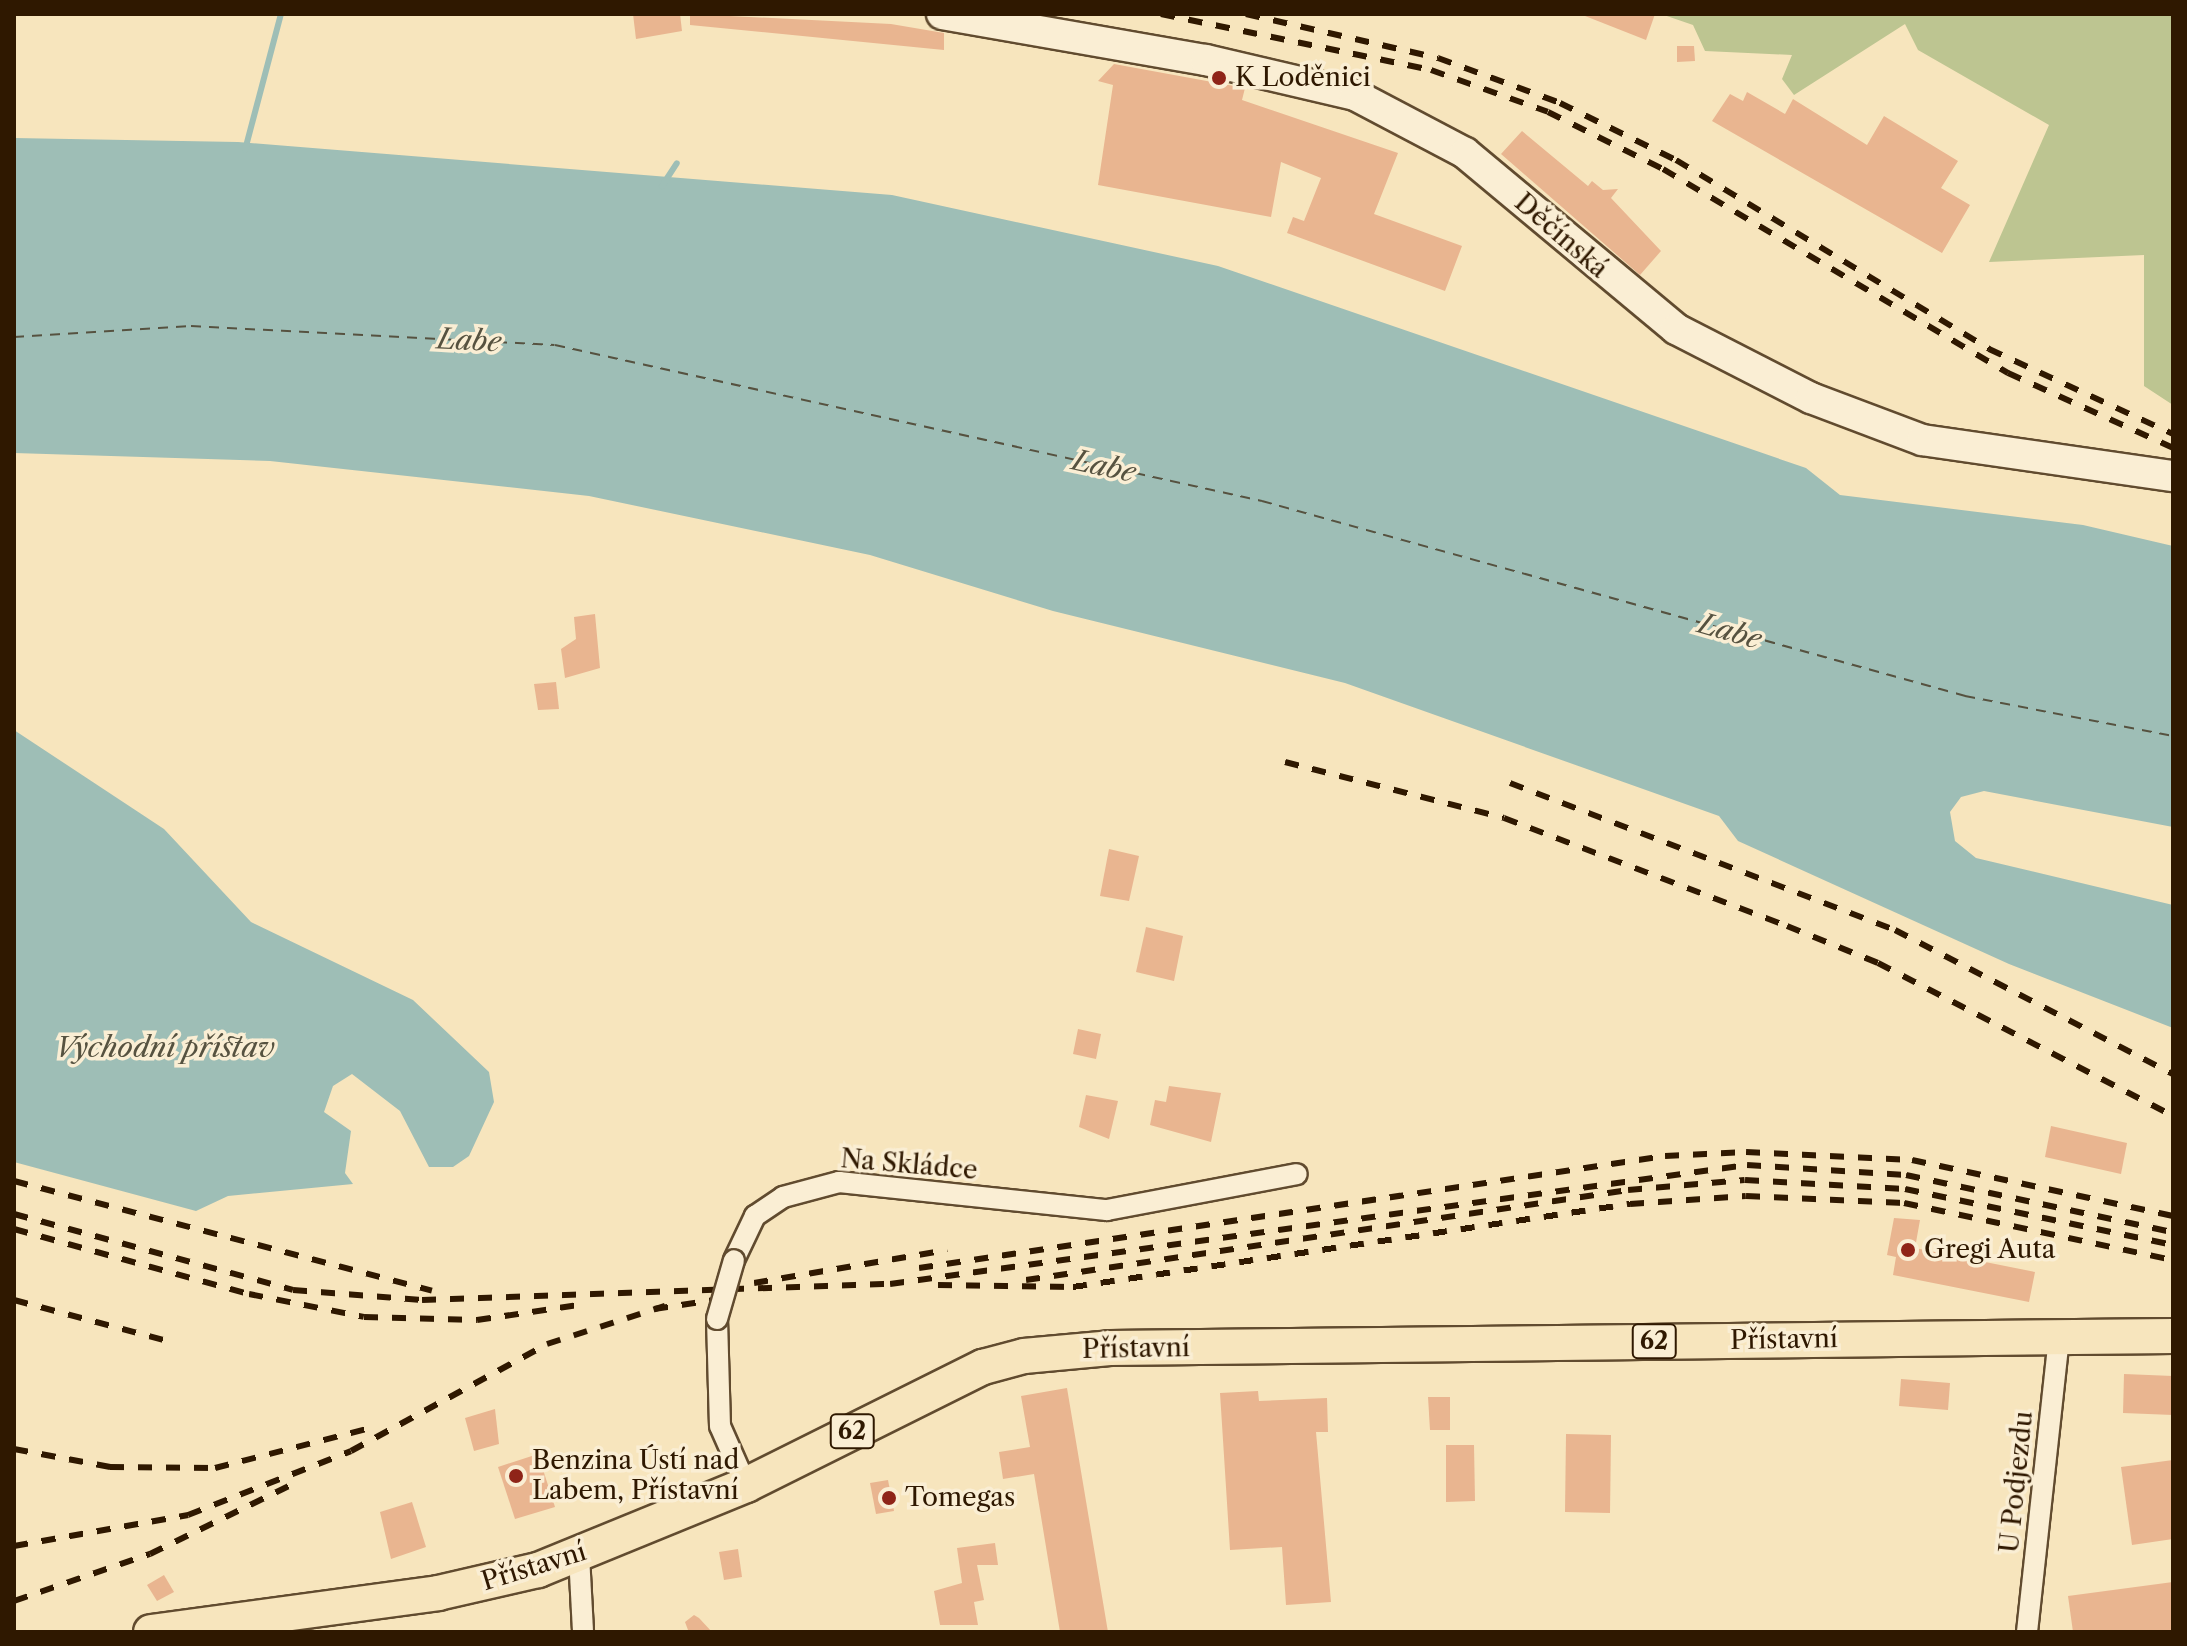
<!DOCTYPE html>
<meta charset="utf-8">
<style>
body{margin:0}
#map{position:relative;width:2187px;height:1646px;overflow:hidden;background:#f7e5bd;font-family:"Libre Caslon Text",serif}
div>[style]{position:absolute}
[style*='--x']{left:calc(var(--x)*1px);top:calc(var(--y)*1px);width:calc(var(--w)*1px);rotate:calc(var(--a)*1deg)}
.green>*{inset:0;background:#bdc591}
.water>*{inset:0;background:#9ebeb6}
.stream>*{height:6px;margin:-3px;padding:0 3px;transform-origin:3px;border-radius:3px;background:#9ebeb6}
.ferry>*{height:2px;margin-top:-1px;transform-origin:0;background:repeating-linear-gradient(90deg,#565240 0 10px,transparent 0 18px)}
.building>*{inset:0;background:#e9b590}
.roads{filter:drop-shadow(2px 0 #614b2f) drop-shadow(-2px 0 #614b2f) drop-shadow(0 2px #614b2f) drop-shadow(0 -2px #614b2f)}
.street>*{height:20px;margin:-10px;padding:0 10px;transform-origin:10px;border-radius:10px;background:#faeed4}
.secondary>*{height:30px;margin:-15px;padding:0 15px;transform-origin:15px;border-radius:15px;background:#faeed4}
.primary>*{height:34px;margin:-17px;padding:0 17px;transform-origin:17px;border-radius:17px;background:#f7e5bd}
.rail>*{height:6px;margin-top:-3px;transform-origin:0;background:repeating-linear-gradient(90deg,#2f1800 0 14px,transparent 0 28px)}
.bridges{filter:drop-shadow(2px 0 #614b2f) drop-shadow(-2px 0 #614b2f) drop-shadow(0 2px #614b2f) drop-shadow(0 -2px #614b2f)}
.street-bridge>*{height:20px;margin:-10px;padding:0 10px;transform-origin:10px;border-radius:10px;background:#faeed4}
.dots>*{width:22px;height:22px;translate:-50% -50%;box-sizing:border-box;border:4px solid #faeed4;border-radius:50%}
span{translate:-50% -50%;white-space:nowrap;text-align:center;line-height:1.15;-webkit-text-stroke:7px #faeed4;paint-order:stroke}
.shield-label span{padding:2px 6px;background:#faeed4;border:2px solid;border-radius:6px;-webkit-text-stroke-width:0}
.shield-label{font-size:24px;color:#2f1800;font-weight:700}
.poi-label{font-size:26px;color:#2f1800}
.left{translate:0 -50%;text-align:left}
.street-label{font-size:26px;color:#2f1800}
.water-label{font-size:28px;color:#565240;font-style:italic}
.frame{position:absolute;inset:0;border:16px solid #2f1800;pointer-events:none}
</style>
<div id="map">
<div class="green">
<i style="clip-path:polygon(1661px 14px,2173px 14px,2173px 405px,2144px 386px,2144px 255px,1989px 262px,2049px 125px,1918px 50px,1905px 24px,1794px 95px,1782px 79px,1792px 55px,1705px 51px,1693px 25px)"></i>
</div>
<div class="water">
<i style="clip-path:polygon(14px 138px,238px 142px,892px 195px,1218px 266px,1806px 468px,1840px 495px,2083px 525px,2173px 546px,2173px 827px,1984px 791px,1961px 797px,1950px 812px,1955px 841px,1976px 858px,2173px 905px,2173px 1028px,2009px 964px,1738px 841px,1719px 816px,1345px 683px,1053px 611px,870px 555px,589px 496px,270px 461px,14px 453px)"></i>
<i style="clip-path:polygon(14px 730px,164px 829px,251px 922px,413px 1000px,489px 1072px,494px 1102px,469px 1156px,453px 1167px,429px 1167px,400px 1111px,352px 1074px,333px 1086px,324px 1112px,351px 1131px,345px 1173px,353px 1184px,228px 1196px,196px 1211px,14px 1162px)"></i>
</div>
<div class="stream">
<i style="--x:245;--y:150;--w:141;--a:-75.2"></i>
<i style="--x:662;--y:186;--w:27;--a:-57"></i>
</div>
<div class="ferry">
<i style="--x:14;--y:337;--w:177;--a:-3.6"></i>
<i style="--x:191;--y:326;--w:364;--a:3"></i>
<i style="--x:555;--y:345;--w:724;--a:12.44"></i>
<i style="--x:1262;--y:501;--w:730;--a:15.5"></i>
<i style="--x:1965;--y:696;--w:212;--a:10.9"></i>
</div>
<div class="building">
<i style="clip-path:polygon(633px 14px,680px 14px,682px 31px,636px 39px)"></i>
<i style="clip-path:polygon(690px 14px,891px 24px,944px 33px,944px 50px,690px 25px)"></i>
<i style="clip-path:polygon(1580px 14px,1655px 14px,1646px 40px)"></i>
<i style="clip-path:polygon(1677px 46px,1694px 46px,1695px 61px,1677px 62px)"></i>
<i style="clip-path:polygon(1114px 64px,1245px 88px,1242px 100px,1398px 153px,1374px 214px,1462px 246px,1445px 291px,1287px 233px,1293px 217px,1304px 221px,1321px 178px,1281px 162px,1271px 217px,1098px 185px,1113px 85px,1098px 81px)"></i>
<i style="clip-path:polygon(1747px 92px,1785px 114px,1793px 99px,1867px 145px,1884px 116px,1958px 161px,1941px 188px,1970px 205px,1942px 253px,1712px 121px,1730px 94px,1743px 101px)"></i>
<i style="clip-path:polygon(1522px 131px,1588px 186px,1592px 181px,1603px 190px,1618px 189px,1611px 198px,1661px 251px,1640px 275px,1501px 154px)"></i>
<i style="clip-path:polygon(595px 614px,600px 668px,565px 678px,561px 649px,576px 639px,574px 617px)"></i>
<i style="clip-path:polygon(556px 682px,559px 709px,538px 710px,534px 684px)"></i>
<i style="clip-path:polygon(1109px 849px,1139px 856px,1129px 901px,1100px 896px)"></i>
<i style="clip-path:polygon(1146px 927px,1183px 936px,1174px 981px,1136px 972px)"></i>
<i style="clip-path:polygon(1078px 1029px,1101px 1034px,1096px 1059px,1073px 1054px)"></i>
<i style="clip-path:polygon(1169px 1086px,1221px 1093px,1211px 1142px,1150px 1125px,1155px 1100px,1166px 1102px)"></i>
<i style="clip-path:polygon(1086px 1095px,1118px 1101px,1109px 1139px,1079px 1127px)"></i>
<i style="clip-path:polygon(2051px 1126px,2127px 1143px,2121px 1174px,2045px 1157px)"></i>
<i style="clip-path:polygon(1894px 1218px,1920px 1220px,1915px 1248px,2035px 1272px,2029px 1302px,1893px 1275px,1896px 1257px,1887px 1255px)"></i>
<i style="clip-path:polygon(2124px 1374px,2173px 1376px,2173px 1415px,2123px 1413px)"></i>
<i style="clip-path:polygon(1901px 1379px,1950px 1383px,1948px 1410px,1899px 1406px)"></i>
<i style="clip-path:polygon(1067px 1388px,1108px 1632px,1060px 1632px,1034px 1474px,1003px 1479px,999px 1452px,1030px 1447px,1021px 1396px)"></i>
<i style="clip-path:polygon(1258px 1391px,1259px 1401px,1327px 1398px,1328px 1432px,1316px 1432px,1331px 1602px,1286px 1605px,1282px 1547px,1230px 1550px,1220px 1393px)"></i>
<i style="clip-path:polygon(1428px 1397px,1450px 1397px,1450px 1430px,1430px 1430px)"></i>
<i style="clip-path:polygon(495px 1409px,499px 1444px,474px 1451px,465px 1418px)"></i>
<i style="clip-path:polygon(1566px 1434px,1611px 1435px,1610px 1513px,1565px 1512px)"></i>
<i style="clip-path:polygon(1446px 1445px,1474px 1445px,1475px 1501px,1446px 1502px)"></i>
<i style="clip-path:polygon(538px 1454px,555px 1507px,515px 1519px,498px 1467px)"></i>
<i style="clip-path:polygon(2173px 1460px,2173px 1539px,2132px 1545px,2121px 1467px)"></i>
<i style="clip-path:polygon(888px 1480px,894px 1511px,876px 1514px,870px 1483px)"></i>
<i style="clip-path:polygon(412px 1502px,426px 1547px,391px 1559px,380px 1512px)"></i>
<i style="clip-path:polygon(995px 1543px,998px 1565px,977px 1565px,984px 1600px,974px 1602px,978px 1625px,940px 1625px,934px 1591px,962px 1583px,957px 1548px)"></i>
<i style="clip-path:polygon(738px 1549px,742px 1577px,724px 1580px,719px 1552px)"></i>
<i style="clip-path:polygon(164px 1575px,174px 1592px,157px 1601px,147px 1585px)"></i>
<i style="clip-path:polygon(2173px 1582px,2173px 1632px,2073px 1632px,2068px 1596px)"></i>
<i style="clip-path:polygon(694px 1615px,699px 1618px,712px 1632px,688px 1630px,685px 1622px)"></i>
</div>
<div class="roads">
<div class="street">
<i style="--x:734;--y:1260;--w:49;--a:-64.5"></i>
<i style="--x:755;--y:1216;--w:34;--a:-34"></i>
<i style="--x:783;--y:1197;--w:58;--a:-15"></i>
<i style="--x:839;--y:1182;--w:269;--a:6"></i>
<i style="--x:1107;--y:1210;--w:193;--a:-10.7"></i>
<i style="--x:717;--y:1319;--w:107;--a:88.4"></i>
<i style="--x:720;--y:1426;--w:64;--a:66.2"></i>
<i style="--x:579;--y:1555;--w:77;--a:87"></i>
<i style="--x:2027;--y:1632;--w:297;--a:-83.8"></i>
</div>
<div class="secondary">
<i style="--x:942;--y:14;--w:268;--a:9.9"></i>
<i style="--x:1206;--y:60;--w:153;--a:13.2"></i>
<i style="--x:1355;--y:95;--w:124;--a:27.8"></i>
<i style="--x:1465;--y:153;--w:275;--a:39.8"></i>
<i style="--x:1676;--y:329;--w:152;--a:27.1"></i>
<i style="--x:1811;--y:398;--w:119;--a:20.7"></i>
<i style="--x:1922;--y:440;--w:254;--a:8.2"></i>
</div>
<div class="primary">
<i style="--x:151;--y:1632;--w:290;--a:-7.7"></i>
<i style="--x:438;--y:1593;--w:103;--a:-13"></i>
<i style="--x:538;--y:1570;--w:225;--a:-22.2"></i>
<i style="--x:746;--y:1485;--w:265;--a:-26.5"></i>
<i style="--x:983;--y:1367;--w:42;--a:-15"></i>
<i style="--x:1024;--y:1356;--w:86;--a:-5.3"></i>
<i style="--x:1110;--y:1348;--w:1063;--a:-0.65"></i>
</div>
</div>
<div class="rail">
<i style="--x:1161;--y:14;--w:276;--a:11.7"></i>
<i style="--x:1431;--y:70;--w:124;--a:19.7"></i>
<i style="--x:1548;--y:112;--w:128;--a:26.4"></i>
<i style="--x:1663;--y:169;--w:401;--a:30.6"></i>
<i style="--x:2008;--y:373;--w:181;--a:24.4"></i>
<i style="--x:1246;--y:14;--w:197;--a:12.9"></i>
<i style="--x:1438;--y:58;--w:130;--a:20.2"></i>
<i style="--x:1560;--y:103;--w:129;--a:26.2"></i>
<i style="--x:1676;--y:160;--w:366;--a:31.1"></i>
<i style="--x:1989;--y:349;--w:203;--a:24.8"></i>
<i style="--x:1285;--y:762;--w:226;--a:14.3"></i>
<i style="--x:1504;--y:818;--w:303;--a:20.9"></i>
<i style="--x:1787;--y:926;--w:98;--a:22.1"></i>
<i style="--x:1878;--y:963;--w:332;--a:27.4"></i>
<i style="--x:1510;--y:783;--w:412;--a:20.9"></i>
<i style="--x:1895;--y:930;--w:313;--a:27.4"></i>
<i style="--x:14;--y:1181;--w:432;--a:14.7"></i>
<i style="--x:14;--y:1214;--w:289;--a:15.2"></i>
<i style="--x:293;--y:1290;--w:129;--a:4.4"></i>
<i style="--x:422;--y:1300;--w:468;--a:-2"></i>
<i style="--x:890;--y:1284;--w:865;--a:-7.91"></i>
<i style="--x:1747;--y:1165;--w:159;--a:3.6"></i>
<i style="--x:1906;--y:1175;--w:273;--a:12.1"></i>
<i style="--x:14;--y:1229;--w:244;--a:15.5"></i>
<i style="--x:249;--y:1294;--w:117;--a:11.3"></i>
<i style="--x:364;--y:1317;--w:113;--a:1.5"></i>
<i style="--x:477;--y:1320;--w:109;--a:-8.4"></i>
<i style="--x:919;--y:1268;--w:754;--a:-8.54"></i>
<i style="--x:1665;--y:1156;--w:81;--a:-2.8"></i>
<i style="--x:1746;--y:1152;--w:166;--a:2.8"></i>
<i style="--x:1912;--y:1160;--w:267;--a:12.1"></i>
<i style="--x:1026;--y:1280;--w:609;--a:-8.5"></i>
<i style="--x:1628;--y:1190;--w:117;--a:-4.9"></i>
<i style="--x:1745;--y:1180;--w:160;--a:3.2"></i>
<i style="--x:1905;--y:1189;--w:274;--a:11.8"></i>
<i style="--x:754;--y:1283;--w:196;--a:-9.7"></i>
<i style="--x:938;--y:1285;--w:135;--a:0.8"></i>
<i style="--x:1073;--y:1287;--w:563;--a:-8.48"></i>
<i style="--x:1630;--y:1204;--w:116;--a:-3.9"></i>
<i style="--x:1746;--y:1196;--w:158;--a:2.5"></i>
<i style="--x:1904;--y:1203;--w:275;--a:12"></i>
<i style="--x:14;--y:1300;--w:166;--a:15"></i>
<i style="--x:654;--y:1309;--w:61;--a:-8.5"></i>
<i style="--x:14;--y:1449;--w:98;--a:10.6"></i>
<i style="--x:110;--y:1467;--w:105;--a:0.5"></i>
<i style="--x:215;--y:1468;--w:165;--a:-14.4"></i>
<i style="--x:14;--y:1546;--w:177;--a:-10.1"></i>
<i style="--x:188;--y:1515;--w:175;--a:-21.4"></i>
<i style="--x:351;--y:1451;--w:223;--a:-28.6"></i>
<i style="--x:547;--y:1344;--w:124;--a:-17.9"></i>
<i style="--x:14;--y:1601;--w:144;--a:-19.1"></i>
<i style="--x:150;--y:1554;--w:166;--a:-26.1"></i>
</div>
<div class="bridges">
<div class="street-bridge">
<i style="--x:717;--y:1319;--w:61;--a:-73.9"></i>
</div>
</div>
<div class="dots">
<i style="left:1219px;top:78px;background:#8f2418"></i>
<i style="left:1908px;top:1250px;background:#8f2418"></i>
<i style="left:516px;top:1476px;background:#8f2418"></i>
<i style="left:889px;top:1498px;background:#8f2418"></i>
</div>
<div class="shield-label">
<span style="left:1654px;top:1341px">62</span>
<span style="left:852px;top:1431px">62</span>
</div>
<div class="poi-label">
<span class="left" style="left:1235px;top:78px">K Loděnici</span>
<span class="left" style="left:1924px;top:1250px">Gregi Auta</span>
<span class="left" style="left:532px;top:1476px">Benzina Ústí nad<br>Labem, Přístavní</span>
<span class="left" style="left:905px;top:1498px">Tomegas</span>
</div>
<div class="street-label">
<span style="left:1561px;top:236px;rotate:41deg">Děčínská</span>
<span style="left:909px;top:1165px;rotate:5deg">Na Skládce</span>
<span style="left:1784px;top:1340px;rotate:-1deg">Přístavní</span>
<span style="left:1136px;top:1349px;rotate:-1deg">Přístavní</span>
<span style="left:2017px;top:1482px;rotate:-84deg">U Podjezdu</span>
<span style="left:534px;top:1567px;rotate:-17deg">Přístavní</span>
</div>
<div class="water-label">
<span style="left:469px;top:340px;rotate:3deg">Labe</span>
<span style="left:1104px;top:466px;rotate:12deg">Labe</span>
<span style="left:1730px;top:631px;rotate:16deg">Labe</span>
<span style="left:165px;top:1047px">Východní přístav</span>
</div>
<div class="frame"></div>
</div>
